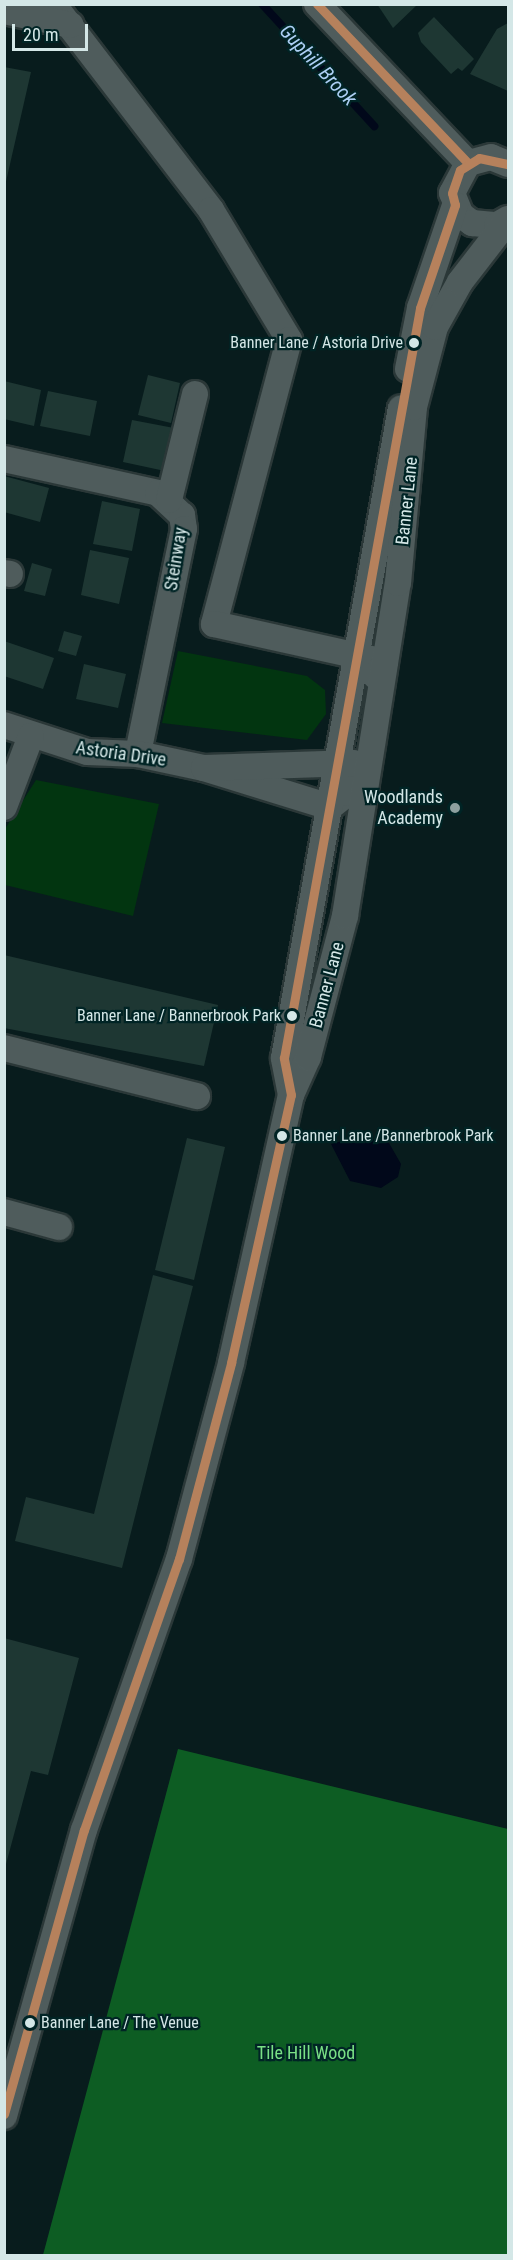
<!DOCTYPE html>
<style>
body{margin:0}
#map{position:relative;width:513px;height:2260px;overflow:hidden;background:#081c1d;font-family:"Roboto Condensed",sans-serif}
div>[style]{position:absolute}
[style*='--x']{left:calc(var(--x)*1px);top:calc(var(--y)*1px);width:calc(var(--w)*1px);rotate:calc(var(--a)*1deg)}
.green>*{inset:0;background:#023510}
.forest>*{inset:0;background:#0d5d23}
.water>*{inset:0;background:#01081a}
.stream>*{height:8px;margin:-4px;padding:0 4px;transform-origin:4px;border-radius:4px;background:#01081a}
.building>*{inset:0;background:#1e3733}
.roads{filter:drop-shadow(2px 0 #2b3838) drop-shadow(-2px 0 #2b3838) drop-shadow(0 2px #2b3838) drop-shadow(0 -2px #2b3838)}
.minor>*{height:26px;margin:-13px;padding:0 13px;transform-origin:13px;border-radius:13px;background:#4f5c5c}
.bus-1>*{height:9px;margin:-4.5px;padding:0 4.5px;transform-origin:4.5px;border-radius:4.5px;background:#b6815c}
.dots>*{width:16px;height:16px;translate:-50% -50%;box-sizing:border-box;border:3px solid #002425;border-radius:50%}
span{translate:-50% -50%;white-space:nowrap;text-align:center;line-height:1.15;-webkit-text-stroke:4.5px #002425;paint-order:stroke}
.bus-label{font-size:16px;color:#d4e7e7}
.right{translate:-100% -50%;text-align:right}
.left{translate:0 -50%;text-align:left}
.street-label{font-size:18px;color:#d4e7e7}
.poi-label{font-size:18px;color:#d4e7e7}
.park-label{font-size:18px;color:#7ae186}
.water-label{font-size:20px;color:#adcff4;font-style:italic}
.frame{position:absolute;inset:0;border:6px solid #d4e7e7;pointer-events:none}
.scale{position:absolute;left:12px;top:24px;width:76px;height:27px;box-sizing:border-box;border:3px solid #d4e7e7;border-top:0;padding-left:8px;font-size:18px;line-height:21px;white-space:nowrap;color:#d4e7e7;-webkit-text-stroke:4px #002425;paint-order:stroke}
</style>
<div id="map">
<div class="green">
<i style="clip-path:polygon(178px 651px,307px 676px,325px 690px,326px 714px,307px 740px,162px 723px)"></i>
<i style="clip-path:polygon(36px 780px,159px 804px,133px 916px,5px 885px,5px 829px)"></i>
</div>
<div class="forest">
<i style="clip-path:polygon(178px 1749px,508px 1829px,508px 2255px,43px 2255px)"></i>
</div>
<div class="water">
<i style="clip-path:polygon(360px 1136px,389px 1143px,401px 1164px,398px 1177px,381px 1188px,350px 1181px,331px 1144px)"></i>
</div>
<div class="stream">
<i style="--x:262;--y:4;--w:166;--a:47.4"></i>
</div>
<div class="building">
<i style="clip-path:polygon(377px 4px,418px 4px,393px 28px)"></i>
<i style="clip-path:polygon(434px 17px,474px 59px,462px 71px,458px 68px,451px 74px,421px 42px,418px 33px)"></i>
<i style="clip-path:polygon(508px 23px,508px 91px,470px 74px,497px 29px)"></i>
<i style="clip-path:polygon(4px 67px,31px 72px,5px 186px,4px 186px)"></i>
<i style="clip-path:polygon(148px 375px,180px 383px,171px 423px,138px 415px)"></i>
<i style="clip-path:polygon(4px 381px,41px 390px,34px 426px,4px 419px)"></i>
<i style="clip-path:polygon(48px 391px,97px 401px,90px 436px,40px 426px)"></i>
<i style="clip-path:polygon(132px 420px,174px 428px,165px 471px,123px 462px)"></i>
<i style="clip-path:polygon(4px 476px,49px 488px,40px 522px,4px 512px)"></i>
<i style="clip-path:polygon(102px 501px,140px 509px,132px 551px,93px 544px)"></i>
<i style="clip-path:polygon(90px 550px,129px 558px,119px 604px,81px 595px)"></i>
<i style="clip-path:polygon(32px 563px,52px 569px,45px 596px,24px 591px)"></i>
<i style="clip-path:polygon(64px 631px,82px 636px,76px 656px,58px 651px)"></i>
<i style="clip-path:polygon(4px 641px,54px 658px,43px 689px,4px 676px)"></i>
<i style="clip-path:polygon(84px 664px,126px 674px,118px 708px,76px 699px)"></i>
<i style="clip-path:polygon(4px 955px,218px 1005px,204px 1066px,4px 1028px)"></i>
<i style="clip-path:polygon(187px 1138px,225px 1147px,194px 1280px,155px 1270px)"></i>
<i style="clip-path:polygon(153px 1275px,193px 1286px,122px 1568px,15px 1541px,26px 1497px,94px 1514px)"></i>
<i style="clip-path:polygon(4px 1638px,79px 1658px,48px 1775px,31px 1771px,5px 1868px)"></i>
</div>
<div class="roads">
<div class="minor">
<i style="--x:53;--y:4;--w:260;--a:52.5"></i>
<i style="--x:211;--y:210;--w:152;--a:59"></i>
<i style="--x:289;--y:340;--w:294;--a:104.8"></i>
<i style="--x:214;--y:624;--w:175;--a:12.5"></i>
<i style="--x:385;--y:662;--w:17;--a:123"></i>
<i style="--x:317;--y:4;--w:219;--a:46.5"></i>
<i style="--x:4;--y:11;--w:68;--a:11.8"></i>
<i style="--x:508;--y:164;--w:18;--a:-158"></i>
<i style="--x:491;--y:157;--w:24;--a:165"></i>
<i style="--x:468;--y:163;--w:34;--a:118"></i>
<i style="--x:452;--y:193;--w:24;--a:68"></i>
<i style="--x:461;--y:215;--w:14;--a:36"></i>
<i style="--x:472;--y:223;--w:25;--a:5"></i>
<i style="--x:497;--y:225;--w:13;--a:-29"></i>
<i style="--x:408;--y:369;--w:62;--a:-78.9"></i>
<i style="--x:420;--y:308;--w:109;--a:-71.2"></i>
<i style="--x:4;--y:459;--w:158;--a:12.4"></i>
<i style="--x:158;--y:493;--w:33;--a:43"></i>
<i style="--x:182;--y:515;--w:14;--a:82"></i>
<i style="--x:184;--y:529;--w:230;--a:101.6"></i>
<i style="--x:169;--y:500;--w:109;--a:-76.2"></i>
<i style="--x:4;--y:573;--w:6;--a:9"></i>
<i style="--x:4;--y:725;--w:87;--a:18"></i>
<i style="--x:87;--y:752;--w:51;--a:2.2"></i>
<i style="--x:138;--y:754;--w:67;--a:12"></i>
<i style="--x:4;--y:807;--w:76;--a:-69.2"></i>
<i style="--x:330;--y:807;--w:23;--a:-38"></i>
<i style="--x:348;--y:793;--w:30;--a:-81"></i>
<i style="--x:330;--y:807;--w:132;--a:-162.8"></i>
<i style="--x:204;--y:768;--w:150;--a:-1.9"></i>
<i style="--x:4;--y:1048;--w:199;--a:14"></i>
<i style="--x:291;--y:1095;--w:38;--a:-101"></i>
<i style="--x:284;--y:1058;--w:660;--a:-79.8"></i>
<i style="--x:4;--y:1212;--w:57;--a:15.3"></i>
<i style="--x:4;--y:2116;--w:297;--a:-74.4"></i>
<i style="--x:84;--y:1830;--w:287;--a:-70.7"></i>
<i style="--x:179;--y:1559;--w:203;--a:-75.1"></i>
<i style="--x:231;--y:1363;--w:275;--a:-77.4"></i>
<i style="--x:291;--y:1095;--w:42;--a:-65.9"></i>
<i style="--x:308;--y:1057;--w:146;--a:-75.3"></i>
<i style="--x:345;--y:916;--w:337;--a:-81"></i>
<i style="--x:398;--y:583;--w:177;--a:-84.8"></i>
<i style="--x:414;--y:407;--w:83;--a:-75.3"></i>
<i style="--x:435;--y:327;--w:51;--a:-60.9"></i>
<i style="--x:460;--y:282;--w:78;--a:-52.3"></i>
</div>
</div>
<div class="bus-1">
<i style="--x:317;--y:4;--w:219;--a:46.5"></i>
<i style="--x:4;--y:2114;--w:295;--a:-74.3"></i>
<i style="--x:84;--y:1830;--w:287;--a:-70.7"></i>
<i style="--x:179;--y:1559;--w:203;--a:-75.1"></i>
<i style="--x:231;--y:1363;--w:275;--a:-77.4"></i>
<i style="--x:291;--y:1095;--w:38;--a:-101"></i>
<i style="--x:284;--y:1058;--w:762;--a:-79.72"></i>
<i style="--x:420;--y:308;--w:109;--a:-71.2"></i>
<i style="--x:455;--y:205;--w:12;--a:-104"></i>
<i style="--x:452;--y:193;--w:24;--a:-71"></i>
<i style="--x:460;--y:170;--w:22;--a:-32"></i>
<i style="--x:479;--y:158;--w:30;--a:12"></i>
</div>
<div class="dots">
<i style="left:414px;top:343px;background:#d4e7e7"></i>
<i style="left:455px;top:808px;background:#8da0a0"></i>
<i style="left:292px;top:1016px;background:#d4e7e7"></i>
<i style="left:282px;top:1136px;background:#d4e7e7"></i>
<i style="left:30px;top:2023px;background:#d4e7e7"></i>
</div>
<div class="bus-label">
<span class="right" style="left:403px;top:343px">Banner Lane / Astoria Drive</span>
<span class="right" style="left:281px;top:1016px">Banner Lane / Bannerbrook Park</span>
<span class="left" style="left:293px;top:1136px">Banner Lane /Bannerbrook Park</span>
<span class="left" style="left:41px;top:2023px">Banner Lane / The Venue</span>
</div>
<div class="street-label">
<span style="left:407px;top:501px;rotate:-84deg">Banner Lane</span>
<span style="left:176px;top:559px;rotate:-81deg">Steinway</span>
<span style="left:121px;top:754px;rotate:8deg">Astoria Drive</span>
<span style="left:327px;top:985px;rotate:-75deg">Banner Lane</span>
</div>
<div class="poi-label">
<span class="right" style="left:443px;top:808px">Woodlands<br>Academy</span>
</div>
<div class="park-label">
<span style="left:306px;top:2053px">Tile Hill Wood</span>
</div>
<div class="water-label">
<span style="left:318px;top:65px;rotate:47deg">Guphill Brook</span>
</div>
<div class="frame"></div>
<div class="scale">20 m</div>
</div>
